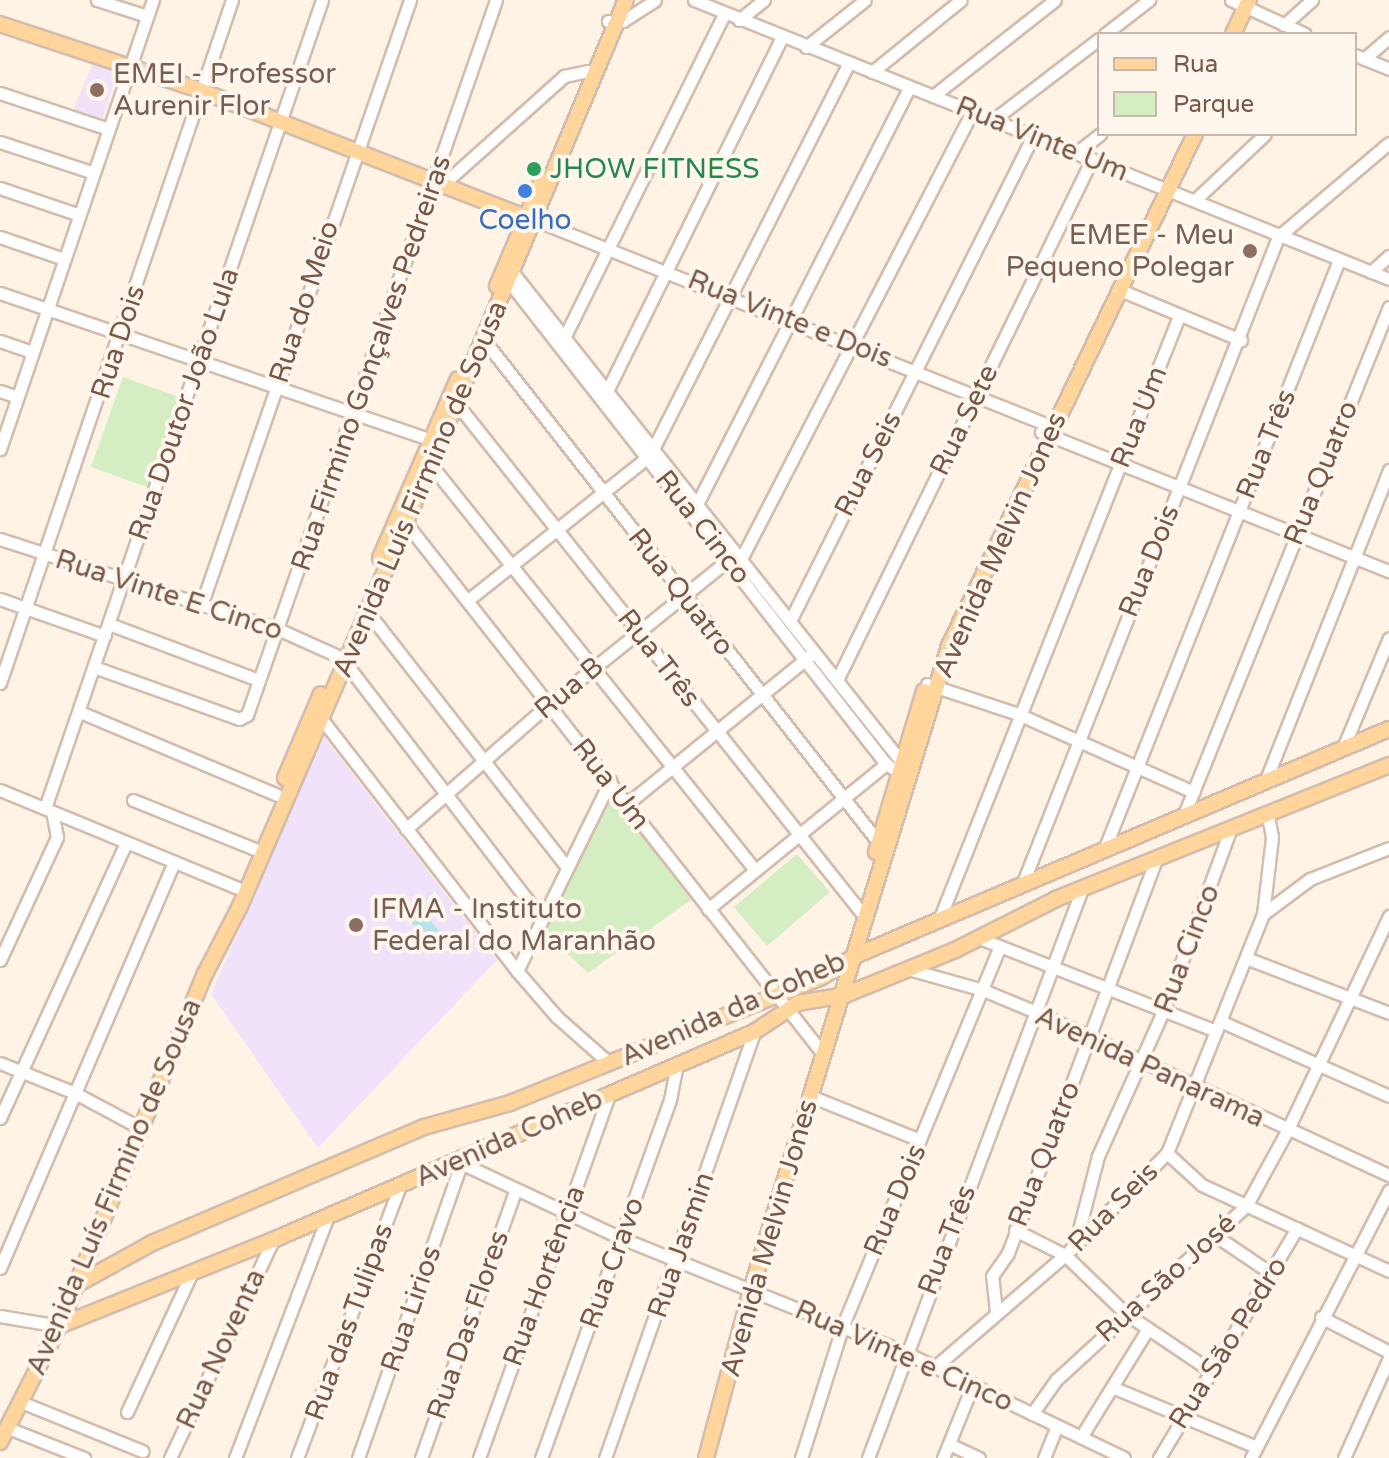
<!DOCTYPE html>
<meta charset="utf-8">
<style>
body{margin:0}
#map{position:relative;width:1389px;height:1458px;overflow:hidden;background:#fef3e5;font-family:"Varela Round",sans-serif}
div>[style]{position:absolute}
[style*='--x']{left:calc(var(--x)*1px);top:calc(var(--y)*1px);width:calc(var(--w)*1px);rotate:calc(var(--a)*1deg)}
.education>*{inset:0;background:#f0e2fa}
.green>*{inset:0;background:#d5edc2}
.water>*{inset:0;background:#b8e4e9}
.roads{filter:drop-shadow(2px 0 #d3bcad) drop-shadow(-2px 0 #d3bcad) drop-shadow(0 2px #d3bcad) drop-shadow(0 -2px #d3bcad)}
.minor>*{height:11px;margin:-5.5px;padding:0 5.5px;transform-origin:5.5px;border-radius:5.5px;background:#fff}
.major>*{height:14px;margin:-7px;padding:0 7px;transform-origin:7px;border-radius:7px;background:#ffd59b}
.dots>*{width:22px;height:22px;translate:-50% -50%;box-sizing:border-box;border:4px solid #fff7ed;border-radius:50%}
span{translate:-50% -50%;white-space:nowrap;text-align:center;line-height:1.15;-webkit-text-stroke:8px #fff7ed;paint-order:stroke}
.education-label{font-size:28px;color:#785e54}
.left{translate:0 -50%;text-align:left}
.right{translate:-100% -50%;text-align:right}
.street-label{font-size:28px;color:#795748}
.leisure-label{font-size:28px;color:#27864d}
.shop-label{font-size:28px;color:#366cbe}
.legend{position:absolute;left:1097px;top:32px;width:260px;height:104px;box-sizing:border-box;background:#fff7ed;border:2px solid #c9b7ab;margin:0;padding:10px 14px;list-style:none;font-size:24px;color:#795748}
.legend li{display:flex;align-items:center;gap:16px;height:40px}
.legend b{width:40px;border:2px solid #c9b7ab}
</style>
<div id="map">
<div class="education">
<i style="clip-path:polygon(94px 60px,119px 68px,102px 120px,73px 111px)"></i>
<i style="clip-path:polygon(324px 737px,497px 960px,318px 1148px,211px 994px)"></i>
</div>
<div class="green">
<i style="clip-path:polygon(123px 377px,182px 398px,150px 488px,91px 467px)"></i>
<i style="clip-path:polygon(613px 791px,691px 900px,588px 973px,545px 933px)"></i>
<i style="clip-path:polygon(797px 854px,830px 892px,767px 946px,734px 907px)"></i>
</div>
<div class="water">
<i style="clip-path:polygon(419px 909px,441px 932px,430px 943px,408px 920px)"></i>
</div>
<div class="roads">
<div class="minor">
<i style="--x:97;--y:0;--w:52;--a:17.7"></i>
<i style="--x:694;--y:0;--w:749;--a:21.87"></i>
<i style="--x:1231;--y:0;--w:81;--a:24.7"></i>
<i style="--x:739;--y:20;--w:32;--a:-39"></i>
<i style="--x:608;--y:21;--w:15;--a:0"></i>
<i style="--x:623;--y:21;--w:38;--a:-33"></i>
<i style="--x:1284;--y:25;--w:38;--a:-42"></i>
<i style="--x:1105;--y:34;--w:56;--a:-37.7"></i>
<i style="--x:806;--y:47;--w:75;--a:-38.5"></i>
<i style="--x:1355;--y:55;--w:37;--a:22"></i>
<i style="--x:1364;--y:59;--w:33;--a:-41"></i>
<i style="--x:872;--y:72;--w:114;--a:-39"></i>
<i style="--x:0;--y:93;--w:112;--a:18.3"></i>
<i style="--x:933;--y:96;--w:155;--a:-38.2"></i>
<i style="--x:993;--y:120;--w:133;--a:-37.4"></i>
<i style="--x:0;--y:142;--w:96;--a:18.2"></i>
<i style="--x:1076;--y:153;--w:31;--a:-38"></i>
<i style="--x:440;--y:187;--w:166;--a:-41.8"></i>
<i style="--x:564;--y:76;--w:24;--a:-12"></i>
<i style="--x:0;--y:188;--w:81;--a:18.7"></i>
<i style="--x:1195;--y:200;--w:96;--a:-43.3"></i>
<i style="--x:535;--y:220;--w:558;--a:21.78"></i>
<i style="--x:0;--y:237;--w:68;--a:19"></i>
<i style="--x:509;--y:268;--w:628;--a:51.53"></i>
<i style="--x:900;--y:760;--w:11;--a:27"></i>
<i style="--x:1371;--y:272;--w:24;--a:-42"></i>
<i style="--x:503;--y:274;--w:622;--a:51.99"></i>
<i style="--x:886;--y:764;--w:24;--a:33"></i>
<i style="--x:1120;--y:290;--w:131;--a:22.5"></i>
<i style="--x:0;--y:293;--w:455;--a:18.8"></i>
<i style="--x:566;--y:334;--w:357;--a:-63.7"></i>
<i style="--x:484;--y:340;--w:640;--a:51.86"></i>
<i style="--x:0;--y:341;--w:34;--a:19"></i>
<i style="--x:608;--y:389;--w:393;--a:-63.7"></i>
<i style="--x:0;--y:391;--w:18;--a:19"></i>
<i style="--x:457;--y:404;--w:649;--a:51.51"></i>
<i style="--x:1041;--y:432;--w:375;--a:21.8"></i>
<i style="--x:0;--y:449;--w:474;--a:-71.2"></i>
<i style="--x:653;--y:449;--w:433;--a:-63.1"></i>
<i style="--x:431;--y:465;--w:519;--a:51.34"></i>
<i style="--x:697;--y:504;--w:467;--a:-63"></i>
<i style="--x:402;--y:518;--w:682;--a:51.85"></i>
<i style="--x:0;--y:539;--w:294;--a:18"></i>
<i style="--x:280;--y:630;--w:61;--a:24.1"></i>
<i style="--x:741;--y:559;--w:503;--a:-62.67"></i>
<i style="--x:0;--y:599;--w:111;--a:19.4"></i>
<i style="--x:468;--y:600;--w:230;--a:-38.5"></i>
<i style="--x:201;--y:606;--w:641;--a:-70.97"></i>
<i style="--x:366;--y:610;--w:325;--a:52"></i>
<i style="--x:790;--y:621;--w:542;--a:-63.39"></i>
<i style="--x:109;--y:624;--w:160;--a:20.5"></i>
<i style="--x:344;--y:661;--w:325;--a:52.5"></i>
<i style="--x:94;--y:667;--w:154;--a:19.7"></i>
<i style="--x:239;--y:719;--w:9;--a:-27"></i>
<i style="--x:247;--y:715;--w:757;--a:-70.8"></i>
<i style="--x:837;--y:680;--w:580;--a:-63.92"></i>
<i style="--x:0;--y:683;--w:721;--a:-71.24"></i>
<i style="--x:927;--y:684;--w:96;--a:18.2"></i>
<i style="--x:1018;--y:714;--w:192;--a:24"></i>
<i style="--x:80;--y:712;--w:214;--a:22.8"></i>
<i style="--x:317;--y:713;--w:326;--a:52.2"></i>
<i style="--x:517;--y:971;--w:61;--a:49"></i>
<i style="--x:557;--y:1017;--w:69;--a:41.5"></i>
<i style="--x:1343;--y:748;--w:119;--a:-67.3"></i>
<i style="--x:1265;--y:782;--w:336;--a:-68.3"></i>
<i style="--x:0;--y:790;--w:257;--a:22.4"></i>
<i style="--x:133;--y:800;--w:131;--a:21.9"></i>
<i style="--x:628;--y:803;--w:235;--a:-39"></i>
<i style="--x:45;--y:808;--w:854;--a:-71.08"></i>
<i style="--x:1183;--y:817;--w:550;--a:-68.01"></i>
<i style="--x:406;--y:829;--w:190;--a:-41.2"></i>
<i style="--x:549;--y:704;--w:238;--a:-38.8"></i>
<i style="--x:1104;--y:850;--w:635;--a:-68.28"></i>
<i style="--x:1022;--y:885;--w:697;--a:-68.44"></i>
<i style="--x:1278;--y:237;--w:145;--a:-40.3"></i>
<i style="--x:708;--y:909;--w:230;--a:-39.2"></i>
<i style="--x:1263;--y:914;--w:59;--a:-36.7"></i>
<i style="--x:1310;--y:879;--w:85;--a:-21.4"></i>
<i style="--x:939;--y:920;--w:650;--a:-68.33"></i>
<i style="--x:979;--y:938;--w:255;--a:21.4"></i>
<i style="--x:1246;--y:958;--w:153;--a:21"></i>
<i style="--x:0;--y:960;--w:136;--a:-65.1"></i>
<i style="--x:57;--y:837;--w:25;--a:-101"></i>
<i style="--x:908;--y:969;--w:78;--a:15.6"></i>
<i style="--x:983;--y:990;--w:57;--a:22.5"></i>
<i style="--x:1036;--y:1012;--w:389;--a:24.8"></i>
<i style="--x:517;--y:971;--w:212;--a:-63.9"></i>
<i style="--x:1220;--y:1021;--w:185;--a:23.9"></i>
<i style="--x:0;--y:1063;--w:81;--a:21.8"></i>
<i style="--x:75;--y:1093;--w:76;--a:28.2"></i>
<i style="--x:810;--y:1096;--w:118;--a:21.8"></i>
<i style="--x:0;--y:1118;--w:302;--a:-65.4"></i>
<i style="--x:1167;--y:1153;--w:47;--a:42.4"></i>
<i style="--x:1202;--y:1185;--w:206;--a:24.7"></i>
<i style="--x:461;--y:1163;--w:177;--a:25.1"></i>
<i style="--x:621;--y:1238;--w:305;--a:21.9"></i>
<i style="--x:904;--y:1352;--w:244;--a:25.7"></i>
<i style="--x:1015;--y:1230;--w:56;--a:26.6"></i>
<i style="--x:1065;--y:1255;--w:83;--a:44"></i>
<i style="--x:1125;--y:1313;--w:104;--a:34"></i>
<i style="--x:1213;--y:1234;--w:71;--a:34.1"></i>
<i style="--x:1075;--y:1245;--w:92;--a:-75.5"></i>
<i style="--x:1098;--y:1156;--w:161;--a:-65.8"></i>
<i style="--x:1164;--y:1009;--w:190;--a:-69.7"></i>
<i style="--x:0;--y:1268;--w:442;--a:-66.8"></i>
<i style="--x:996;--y:1312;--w:36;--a:-96"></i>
<i style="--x:992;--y:1276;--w:28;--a:-55"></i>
<i style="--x:1008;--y:1253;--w:420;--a:-69.4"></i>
<i style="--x:0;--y:1316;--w:60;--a:9.6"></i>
<i style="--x:1321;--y:1317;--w:76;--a:27.2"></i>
<i style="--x:936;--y:1366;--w:170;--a:-40.7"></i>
<i style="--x:1065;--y:1255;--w:144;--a:-45"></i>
<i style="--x:1167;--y:1153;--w:258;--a:-68.1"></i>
<i style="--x:1263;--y:914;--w:78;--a:-83.3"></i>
<i style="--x:1272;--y:837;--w:21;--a:-101"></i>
<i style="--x:1112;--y:1387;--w:156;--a:22.6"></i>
<i style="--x:21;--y:1402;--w:131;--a:22"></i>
<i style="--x:127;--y:1412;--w:154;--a:-65.1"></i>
<i style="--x:1032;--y:1414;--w:42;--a:-54.8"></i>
<i style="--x:1056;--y:1380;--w:258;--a:-42.5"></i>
<i style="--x:1246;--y:1206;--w:85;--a:-61.3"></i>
<i style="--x:1287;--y:1131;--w:238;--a:-64.6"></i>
<i style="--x:8;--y:1428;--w:82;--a:21.5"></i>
<i style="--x:1081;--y:1437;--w:126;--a:-58.3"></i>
<i style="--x:949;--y:1444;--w:33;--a:25"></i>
<i style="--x:170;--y:1458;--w:241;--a:-64.7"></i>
<i style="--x:235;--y:1458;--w:259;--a:-69"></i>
<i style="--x:297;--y:1458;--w:291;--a:-69.3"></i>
<i style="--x:358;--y:1458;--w:317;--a:-70.7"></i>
<i style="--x:421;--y:1458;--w:283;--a:-70.6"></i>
<i style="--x:479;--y:1458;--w:387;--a:-70.3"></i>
<i style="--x:541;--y:1458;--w:381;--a:-70.2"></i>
<i style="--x:670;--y:1100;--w:36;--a:-79"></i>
<i style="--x:605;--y:1458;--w:451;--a:-70.7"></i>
<i style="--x:801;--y:1458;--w:139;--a:-72.5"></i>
<i style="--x:843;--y:1325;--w:410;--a:-67.5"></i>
<i style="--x:868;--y:1458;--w:608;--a:-69.39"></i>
<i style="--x:943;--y:1458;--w:80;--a:-67.9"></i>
<i style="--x:1044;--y:1458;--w:35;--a:-68"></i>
<i style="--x:1159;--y:1458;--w:268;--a:-59"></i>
<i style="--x:1251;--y:1458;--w:301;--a:-62.7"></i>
<i style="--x:1344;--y:1458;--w:110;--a:-65.8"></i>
</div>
<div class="major">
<i style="--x:0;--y:24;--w:210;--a:18.3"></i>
<i style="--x:199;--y:90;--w:358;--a:21.3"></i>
<i style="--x:1233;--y:34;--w:38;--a:-65"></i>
<i style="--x:497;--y:286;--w:115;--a:-67"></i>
<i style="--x:380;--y:558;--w:195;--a:-66.5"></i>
<i style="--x:285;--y:778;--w:91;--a:-66.8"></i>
<i style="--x:876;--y:852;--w:168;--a:-73.4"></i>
<i style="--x:76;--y:1285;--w:87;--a:-28.9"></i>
<i style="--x:152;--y:1243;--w:296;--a:-23.1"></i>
<i style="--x:424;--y:1127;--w:89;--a:-15.6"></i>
<i style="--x:510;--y:1103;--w:334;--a:-22"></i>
<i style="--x:820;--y:978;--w:44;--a:-31.9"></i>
<i style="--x:857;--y:955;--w:578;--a:-23.02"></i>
<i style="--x:59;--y:1326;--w:231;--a:-21.9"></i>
<i style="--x:273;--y:1240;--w:524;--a:-23.39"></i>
<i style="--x:754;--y:1032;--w:53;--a:-33.4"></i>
<i style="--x:798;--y:1003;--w:48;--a:-9.7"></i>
<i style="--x:845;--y:995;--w:119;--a:-22.2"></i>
<i style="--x:955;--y:950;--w:113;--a:-26.8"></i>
<i style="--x:1056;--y:899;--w:359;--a:-21.9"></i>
<i style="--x:0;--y:1442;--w:130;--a:-63"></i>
<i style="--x:59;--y:1326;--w:381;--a:-67.5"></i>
<i style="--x:205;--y:974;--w:76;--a:-62.8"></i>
<i style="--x:240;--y:906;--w:418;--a:-66.6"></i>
<i style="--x:406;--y:522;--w:566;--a:-67.15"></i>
<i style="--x:706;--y:1458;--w:174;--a:-75"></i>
<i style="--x:751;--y:1290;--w:674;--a:-72.91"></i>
<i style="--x:949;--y:646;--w:568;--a:-64.34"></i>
</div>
</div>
<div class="dots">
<i style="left:97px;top:90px;background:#8d6e63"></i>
<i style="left:534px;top:169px;background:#2e9e5b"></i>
<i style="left:525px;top:191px;background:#3f7fe0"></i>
<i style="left:1250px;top:251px;background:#8d6e63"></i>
<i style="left:356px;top:925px;background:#8d6e63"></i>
</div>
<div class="education-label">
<span class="left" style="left:113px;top:90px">EMEI - Professor<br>Aurenir Flor</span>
<span class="right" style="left:1234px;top:251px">EMEF - Meu<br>Pequeno Polegar</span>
<span class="left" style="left:372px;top:925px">IFMA - Instituto<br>Federal do Maranhão</span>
</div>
<div class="street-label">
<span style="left:1042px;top:139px;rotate:22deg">Rua Vinte Um</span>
<span style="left:304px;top:302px;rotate:-72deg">Rua do Meio</span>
<span style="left:790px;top:319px;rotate:22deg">Rua Vinte e Dois</span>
<span style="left:118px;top:342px;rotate:-72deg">Rua Dois</span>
<span style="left:371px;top:363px;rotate:-71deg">Rua Firmino Gonçalves Pedreiras</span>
<span style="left:184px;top:404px;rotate:-71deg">Rua Doutor João Lula</span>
<span style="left:1139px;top:417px;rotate:-68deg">Rua Um</span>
<span style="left:964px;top:420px;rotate:-64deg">Rua Sete</span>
<span style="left:1266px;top:444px;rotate:-68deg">Rua Três</span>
<span style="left:868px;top:464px;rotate:-63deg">Rua Seis</span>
<span style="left:1321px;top:473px;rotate:-68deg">Rua Quatro</span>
<span style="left:420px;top:489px;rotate:-67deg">Avenida Luís Firmino de Sousa</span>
<span style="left:703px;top:527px;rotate:52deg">Rua Cinco</span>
<span style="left:1000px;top:545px;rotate:-66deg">Avenida Melvin Jones</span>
<span style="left:1149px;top:561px;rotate:-68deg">Rua Dois</span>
<span style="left:681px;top:592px;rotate:52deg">Rua Quatro</span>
<span style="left:169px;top:595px;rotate:18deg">Rua Vinte E Cinco</span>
<span style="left:659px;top:658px;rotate:52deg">Rua Três</span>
<span style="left:569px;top:688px;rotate:-40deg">Rua B</span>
<span style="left:611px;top:784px;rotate:52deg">Rua Um</span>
<span style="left:1187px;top:949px;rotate:-69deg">Rua Cinco</span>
<span style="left:733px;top:1009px;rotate:-24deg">Avenida da Coheb</span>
<span style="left:1150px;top:1067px;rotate:25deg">Avenida Panarama</span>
<span style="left:509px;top:1138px;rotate:-24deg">Avenida Coheb</span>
<span style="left:1044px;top:1154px;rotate:-69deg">Rua Quatro</span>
<span style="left:114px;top:1187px;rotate:-67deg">Avenida Luís Firmino de Sousa</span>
<span style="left:895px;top:1200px;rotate:-67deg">Rua Dois</span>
<span style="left:1113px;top:1207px;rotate:-45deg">Rua Seis</span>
<span style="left:769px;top:1238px;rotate:-74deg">Avenida Melvin Jones</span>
<span style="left:947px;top:1240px;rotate:-69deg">Rua Três</span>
<span style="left:681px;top:1245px;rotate:-71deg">Rua Jasmin</span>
<span style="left:612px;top:1263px;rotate:-70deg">Rua Cravo</span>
<span style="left:544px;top:1276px;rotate:-70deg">Rua Hortência</span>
<span style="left:1166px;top:1278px;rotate:-42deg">Rua São José</span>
<span style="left:411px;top:1309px;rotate:-71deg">Rua Lirios</span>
<span style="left:349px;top:1322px;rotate:-70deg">Rua das Tulipas</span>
<span style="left:468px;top:1325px;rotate:-71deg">Rua Das Flores</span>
<span style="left:1228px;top:1343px;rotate:-58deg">Rua São Pedro</span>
<span style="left:221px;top:1349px;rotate:-65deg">Rua Noventa</span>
<span style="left:904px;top:1356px;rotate:24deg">Rua Vinte e Cinco</span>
</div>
<div class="leisure-label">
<span class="left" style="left:550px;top:169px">JHOW FITNESS</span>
</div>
<div class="shop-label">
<span style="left:525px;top:220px">Coelho</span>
</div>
<ul class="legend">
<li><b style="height:10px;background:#ffd59b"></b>Rua</li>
<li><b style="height:22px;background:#d5edc2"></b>Parque</li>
</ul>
</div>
